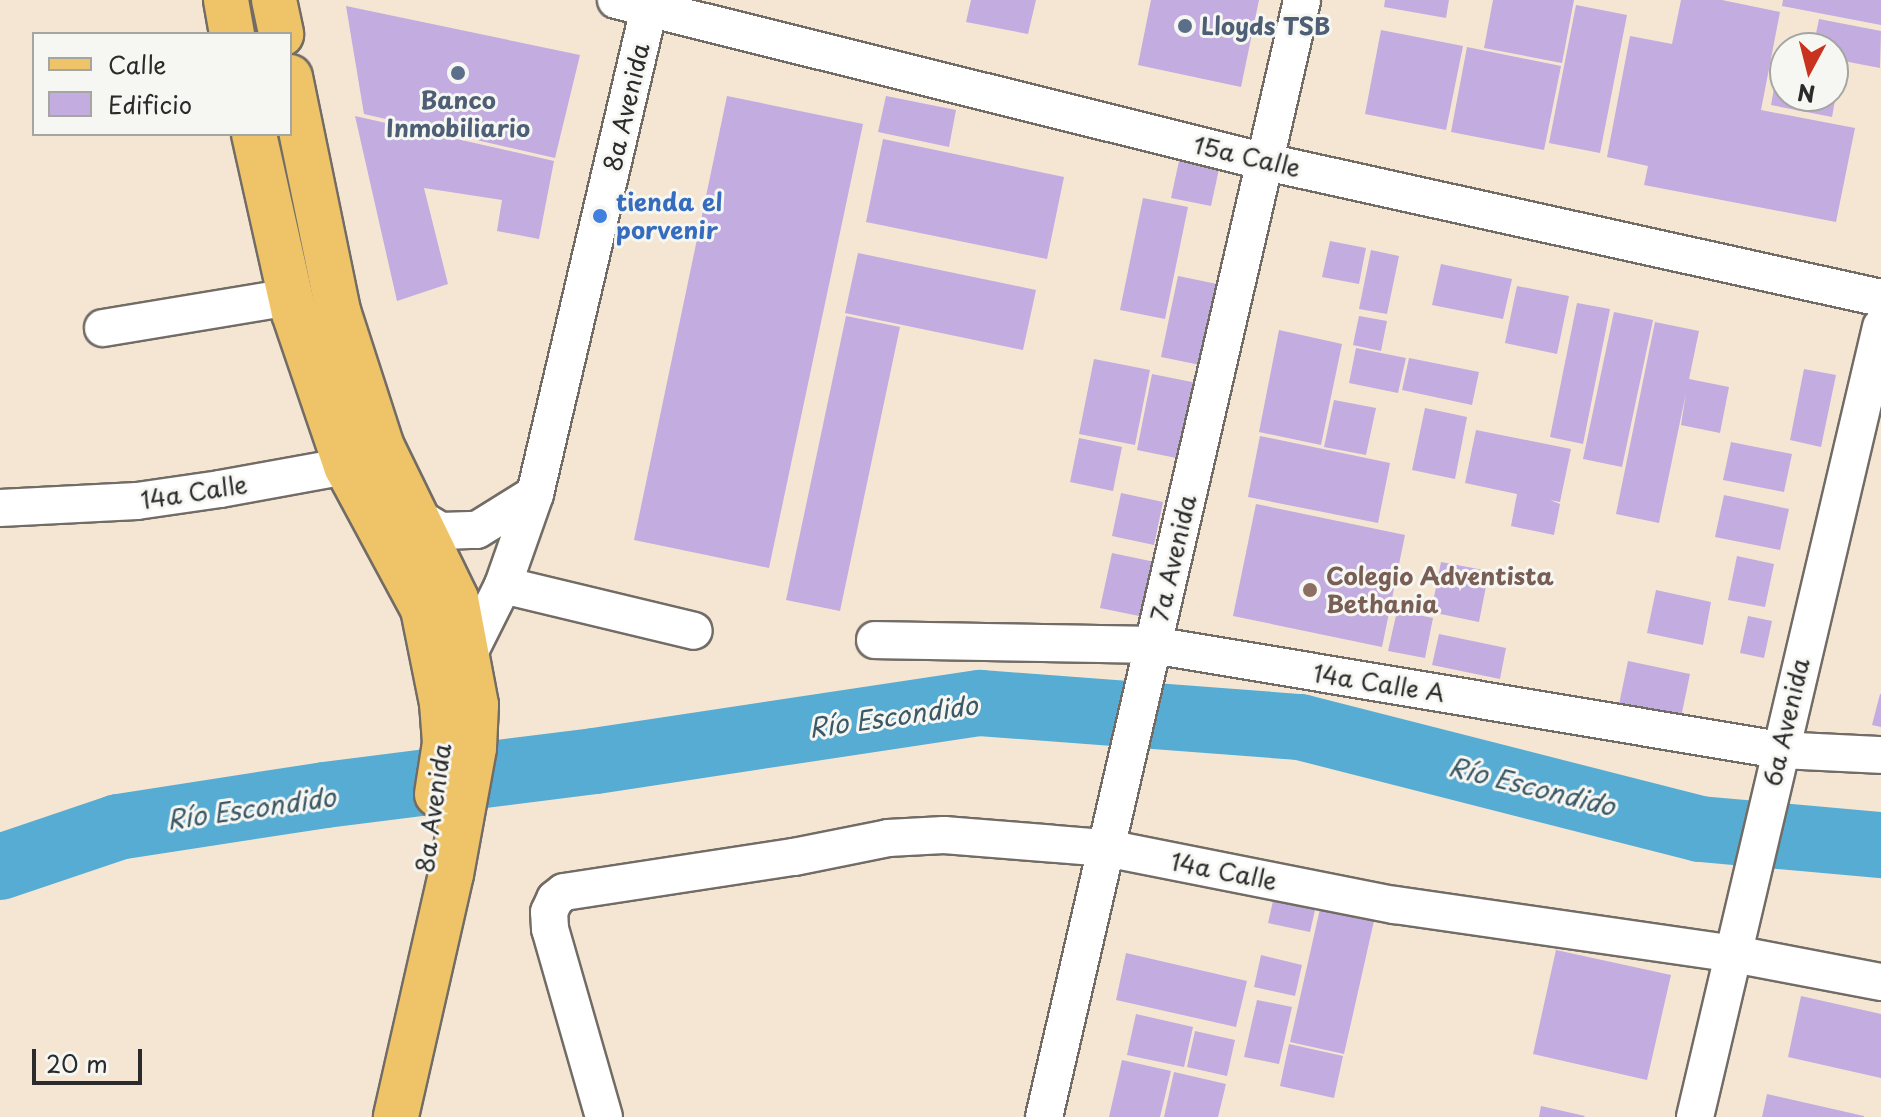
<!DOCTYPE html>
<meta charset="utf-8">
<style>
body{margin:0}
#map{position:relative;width:1881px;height:1117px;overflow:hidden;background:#f5e6d3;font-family:"Playpen Sans",sans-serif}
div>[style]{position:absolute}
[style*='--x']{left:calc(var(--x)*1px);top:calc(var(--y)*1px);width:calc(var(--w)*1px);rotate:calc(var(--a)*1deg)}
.river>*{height:66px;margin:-33px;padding:0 33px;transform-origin:33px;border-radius:33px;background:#57acd3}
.building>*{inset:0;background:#c2ace0}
.roads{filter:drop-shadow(2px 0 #726c66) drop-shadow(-2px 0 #726c66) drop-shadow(0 2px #726c66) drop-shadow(0 -2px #726c66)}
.minor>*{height:36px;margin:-18px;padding:0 18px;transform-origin:18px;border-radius:18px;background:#fff}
.major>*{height:44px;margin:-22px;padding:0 22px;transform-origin:22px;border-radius:22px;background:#efc469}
.dots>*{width:22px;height:22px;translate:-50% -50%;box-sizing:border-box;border:4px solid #f6f6f2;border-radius:50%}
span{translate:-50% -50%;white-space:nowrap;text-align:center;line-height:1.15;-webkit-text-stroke:6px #f6f6f2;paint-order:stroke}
.service-label{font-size:24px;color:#4e5e75;font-weight:700}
.left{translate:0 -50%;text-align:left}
.street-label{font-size:24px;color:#2b2b2b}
.shop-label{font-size:24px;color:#366cbe;font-weight:700}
.education-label{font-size:24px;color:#785e54;font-weight:700}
.water-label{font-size:26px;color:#3a5866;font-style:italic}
.legend{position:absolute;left:32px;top:32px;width:260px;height:104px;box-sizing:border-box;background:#f6f6f2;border:2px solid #a5a5a2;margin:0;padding:10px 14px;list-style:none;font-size:24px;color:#2b2b2b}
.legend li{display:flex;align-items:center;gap:16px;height:40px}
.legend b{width:40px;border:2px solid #a5a5a2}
.north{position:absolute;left:1769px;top:32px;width:80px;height:80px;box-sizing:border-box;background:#f6f6f2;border:2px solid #a5a5a2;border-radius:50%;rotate:187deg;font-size:22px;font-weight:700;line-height:32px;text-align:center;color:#2b2b2b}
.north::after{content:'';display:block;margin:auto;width:28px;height:36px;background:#c8321e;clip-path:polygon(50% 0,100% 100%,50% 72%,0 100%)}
.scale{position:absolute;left:32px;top:1049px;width:110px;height:36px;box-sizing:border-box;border:4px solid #2b2b2b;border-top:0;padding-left:10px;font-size:24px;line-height:28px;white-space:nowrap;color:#2b2b2b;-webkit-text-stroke:6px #f6f6f2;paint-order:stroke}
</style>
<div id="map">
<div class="river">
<i style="--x:0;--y:867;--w:125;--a:-18.7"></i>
<i style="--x:118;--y:827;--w:209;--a:-8.8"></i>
<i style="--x:325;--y:795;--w:272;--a:-7.2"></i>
<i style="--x:595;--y:761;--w:389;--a:-8.6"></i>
<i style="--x:980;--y:703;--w:321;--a:4.3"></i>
<i style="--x:1300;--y:727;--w:413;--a:14.3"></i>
<i style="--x:1700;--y:829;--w:182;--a:5.1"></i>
</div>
<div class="building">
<i style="clip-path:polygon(971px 0,1036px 0,1028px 34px,966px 22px)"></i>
<i style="clip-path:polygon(1151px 0,1259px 0,1241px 87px,1138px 65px)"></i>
<i style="clip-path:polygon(1385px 0,1449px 0,1446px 18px,1384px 7px)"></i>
<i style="clip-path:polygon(1493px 0,1574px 0,1562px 63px,1484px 48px)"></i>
<i style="clip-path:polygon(1681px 0,1722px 0,1780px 12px,1761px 110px,1855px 128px,1836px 222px,1644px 185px,1648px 166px,1607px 157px,1630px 36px,1672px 44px)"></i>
<i style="clip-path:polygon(1783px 0,1881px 0,1881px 25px,1782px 6px)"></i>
<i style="clip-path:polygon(1576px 5px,1627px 15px,1600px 153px,1549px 143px)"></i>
<i style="clip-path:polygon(346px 6px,580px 55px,555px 158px,364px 114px)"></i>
<i style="clip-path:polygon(1819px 19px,1881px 31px,1880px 68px,1833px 59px,1833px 48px,1813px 48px)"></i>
<i style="clip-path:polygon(1381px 30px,1463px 46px,1446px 130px,1365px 114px)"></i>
<i style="clip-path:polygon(1467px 47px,1561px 66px,1544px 150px,1451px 132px)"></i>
<i style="clip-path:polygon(1781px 50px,1785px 51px,1785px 96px,1833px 96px,1833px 61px,1842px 63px,1832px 117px,1771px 105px)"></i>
<i style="clip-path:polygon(727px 96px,863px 124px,769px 568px,634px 540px)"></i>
<i style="clip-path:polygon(886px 96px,956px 110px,949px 147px,878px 132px)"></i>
<i style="clip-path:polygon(355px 116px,554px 161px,539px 239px,497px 231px,502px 200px,424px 188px,448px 284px,397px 301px)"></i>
<i style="clip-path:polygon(883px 139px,1064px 177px,1047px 259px,866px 222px)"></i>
<i style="clip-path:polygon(1179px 161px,1219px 169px,1211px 206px,1171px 198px)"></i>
<i style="clip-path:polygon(1143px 198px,1188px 207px,1165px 319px,1120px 310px)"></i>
<i style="clip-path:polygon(1330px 241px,1366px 248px,1359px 284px,1322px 277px)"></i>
<i style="clip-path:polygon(1371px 250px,1399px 256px,1387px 314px,1359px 309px)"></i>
<i style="clip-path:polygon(858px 253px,1036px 290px,1023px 350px,845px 313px)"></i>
<i style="clip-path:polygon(1441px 264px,1512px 279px,1503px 319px,1432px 305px)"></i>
<i style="clip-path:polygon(1178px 276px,1227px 286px,1210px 367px,1161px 357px)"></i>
<i style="clip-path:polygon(1517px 286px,1569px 296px,1557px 354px,1505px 343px)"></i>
<i style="clip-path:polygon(1577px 303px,1610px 309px,1583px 444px,1550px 437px)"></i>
<i style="clip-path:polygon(1614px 312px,1653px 320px,1622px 467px,1583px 459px)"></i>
<i style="clip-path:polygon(846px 316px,900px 327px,840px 611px,786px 600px)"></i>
<i style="clip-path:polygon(1359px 316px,1387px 321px,1381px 351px,1353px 345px)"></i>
<i style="clip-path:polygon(1655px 322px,1699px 331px,1689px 379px,1729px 387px,1720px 433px,1681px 425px,1686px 393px,1659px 523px,1616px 514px)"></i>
<i style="clip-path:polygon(1279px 330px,1342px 344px,1321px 445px,1259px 432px)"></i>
<i style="clip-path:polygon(1356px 348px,1406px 358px,1398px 393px,1349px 383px)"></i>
<i style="clip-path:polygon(1409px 358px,1479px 372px,1472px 405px,1402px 390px)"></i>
<i style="clip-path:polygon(1094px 359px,1150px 370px,1135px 445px,1079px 434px)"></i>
<i style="clip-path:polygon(1804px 369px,1836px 375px,1821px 447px,1790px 440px)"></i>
<i style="clip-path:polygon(1152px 374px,1207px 385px,1191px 461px,1137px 450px)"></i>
<i style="clip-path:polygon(1334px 400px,1376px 408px,1366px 455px,1324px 447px)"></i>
<i style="clip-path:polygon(1425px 408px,1467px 417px,1455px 479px,1412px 470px)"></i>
<i style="clip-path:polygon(1476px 430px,1571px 449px,1560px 502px,1550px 500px,1560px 504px,1554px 535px,1511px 526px,1517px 494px,1465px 483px)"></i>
<i style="clip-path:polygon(1260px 436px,1390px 463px,1378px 523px,1248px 497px)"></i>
<i style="clip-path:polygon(1079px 438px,1122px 447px,1113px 491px,1070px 482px)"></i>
<i style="clip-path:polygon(1731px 442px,1792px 454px,1784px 492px,1723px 480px)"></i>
<i style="clip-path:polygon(1121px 493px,1163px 502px,1154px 545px,1112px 536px)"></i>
<i style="clip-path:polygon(1724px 495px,1789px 509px,1780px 550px,1715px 537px)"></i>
<i style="clip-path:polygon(1256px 504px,1405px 535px,1382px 647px,1233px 616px)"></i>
<i style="clip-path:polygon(1112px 553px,1155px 562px,1144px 617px,1100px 608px)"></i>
<i style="clip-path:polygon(1737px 556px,1774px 564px,1765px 607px,1728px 600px)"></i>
<i style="clip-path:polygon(1441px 562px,1489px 571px,1479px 622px,1431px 612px)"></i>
<i style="clip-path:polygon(1656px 590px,1711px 602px,1703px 645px,1647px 633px)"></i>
<i style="clip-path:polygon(1397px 611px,1433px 618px,1425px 658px,1388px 651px)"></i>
<i style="clip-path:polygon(1748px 616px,1772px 621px,1764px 658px,1740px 653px)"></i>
<i style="clip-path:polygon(1439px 634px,1506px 648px,1500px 679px,1432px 665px)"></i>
<i style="clip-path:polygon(1628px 661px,1690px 674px,1679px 727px,1617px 714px)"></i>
<i style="clip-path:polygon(1880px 694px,1881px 694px,1881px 727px,1872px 725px)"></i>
<i style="clip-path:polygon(1276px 888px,1318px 897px,1310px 932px,1268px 923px)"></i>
<i style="clip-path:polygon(1322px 900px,1376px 912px,1344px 1054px,1290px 1042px)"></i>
<i style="clip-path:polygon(1556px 950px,1671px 975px,1647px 1080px,1533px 1054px)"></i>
<i style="clip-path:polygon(1126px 953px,1247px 981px,1236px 1027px,1116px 1000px)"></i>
<i style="clip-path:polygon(1261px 955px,1302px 965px,1295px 996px,1254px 987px)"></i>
<i style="clip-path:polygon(1801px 996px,1881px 1014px,1881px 1078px,1788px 1057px)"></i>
<i style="clip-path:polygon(1257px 1000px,1292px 1007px,1279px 1064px,1244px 1057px)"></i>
<i style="clip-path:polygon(1136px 1014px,1193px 1027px,1184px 1067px,1127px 1055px)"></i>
<i style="clip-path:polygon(1195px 1031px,1235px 1040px,1227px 1076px,1187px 1067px)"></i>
<i style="clip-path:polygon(1289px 1044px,1343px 1056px,1334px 1098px,1280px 1086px)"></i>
<i style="clip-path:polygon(1122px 1060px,1171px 1071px,1160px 1117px,1109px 1117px)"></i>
<i style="clip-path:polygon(1174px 1072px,1226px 1084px,1218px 1117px,1164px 1117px)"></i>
<i style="clip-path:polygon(1767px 1094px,1864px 1116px,1864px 1117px,1762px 1117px)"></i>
<i style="clip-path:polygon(1541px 1106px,1585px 1116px,1584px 1117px,1539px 1117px)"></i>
</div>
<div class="roads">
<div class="minor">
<i style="--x:616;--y:0;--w:666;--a:13.99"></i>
<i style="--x:1262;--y:161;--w:634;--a:12.48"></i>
<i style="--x:103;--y:328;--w:190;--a:-9.4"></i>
<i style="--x:0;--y:508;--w:137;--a:-2.9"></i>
<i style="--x:137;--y:501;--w:84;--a:-8.2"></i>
<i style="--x:220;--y:489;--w:128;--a:-10.3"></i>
<i style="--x:346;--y:466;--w:27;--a:-27"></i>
<i style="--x:419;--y:518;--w:26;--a:31"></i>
<i style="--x:441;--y:531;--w:36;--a:-2"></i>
<i style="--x:477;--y:530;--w:68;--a:-31.8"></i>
<i style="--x:503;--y:585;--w:196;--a:13.5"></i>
<i style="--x:875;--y:640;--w:278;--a:1"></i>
<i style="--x:1153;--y:645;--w:635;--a:9.52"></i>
<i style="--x:1779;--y:750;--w:102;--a:2.8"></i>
<i style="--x:468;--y:655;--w:78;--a:-63.4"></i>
<i style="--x:503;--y:585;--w:96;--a:-70.6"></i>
<i style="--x:535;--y:494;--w:507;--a:-76.79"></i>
<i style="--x:604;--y:1117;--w:196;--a:-106"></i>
<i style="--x:550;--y:929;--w:17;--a:-93"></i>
<i style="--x:549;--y:912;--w:14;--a:-65"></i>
<i style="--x:555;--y:899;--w:11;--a:-38"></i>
<i style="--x:564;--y:892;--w:233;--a:-8.7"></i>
<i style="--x:794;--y:857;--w:96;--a:-11.4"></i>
<i style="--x:888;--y:838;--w:56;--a:-3.1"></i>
<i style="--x:944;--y:835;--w:163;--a:4.6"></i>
<i style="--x:1106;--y:848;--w:295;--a:11.2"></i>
<i style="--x:1395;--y:905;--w:343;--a:8.2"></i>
<i style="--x:1734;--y:954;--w:150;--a:10.8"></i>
<i style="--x:1044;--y:1117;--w:1146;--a:-76.99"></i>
<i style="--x:1695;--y:1117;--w:812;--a:-76.75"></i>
</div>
<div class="major">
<i style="--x:226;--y:0;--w:35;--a:80"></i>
<i style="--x:274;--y:0;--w:35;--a:78"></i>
<i style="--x:290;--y:77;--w:239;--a:78.4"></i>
<i style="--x:338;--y:311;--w:143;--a:72.1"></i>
<i style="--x:382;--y:447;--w:169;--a:64"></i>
<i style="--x:456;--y:599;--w:108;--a:79.3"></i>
<i style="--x:476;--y:705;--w:43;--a:92.7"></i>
<i style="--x:474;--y:748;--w:128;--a:100.3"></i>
<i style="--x:451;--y:874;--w:249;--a:102.8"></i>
<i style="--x:254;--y:134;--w:183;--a:77.4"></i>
<i style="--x:294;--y:313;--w:162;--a:71.2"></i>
<i style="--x:346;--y:466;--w:162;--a:61.7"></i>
<i style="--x:423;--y:609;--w:96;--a:78.6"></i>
<i style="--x:442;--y:703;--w:40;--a:85.7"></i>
<i style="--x:445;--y:743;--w:52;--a:98.9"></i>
</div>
</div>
<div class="dots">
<i style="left:1185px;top:26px;background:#5c6f8a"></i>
<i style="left:458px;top:73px;background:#5c6f8a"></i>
<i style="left:600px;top:216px;background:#3f7fe0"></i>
<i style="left:1310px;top:590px;background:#8d6e63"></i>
</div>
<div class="service-label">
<span class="left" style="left:1201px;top:26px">Lloyds TSB</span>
<span style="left:458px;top:114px">Banco<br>Inmobiliario</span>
</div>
<div class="street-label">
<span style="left:626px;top:107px;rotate:-77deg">8a Avenida</span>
<span style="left:1247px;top:156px;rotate:13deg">15a Calle</span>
<span style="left:194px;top:492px;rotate:-9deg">14a Calle</span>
<span style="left:1173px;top:558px;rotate:-77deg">7a Avenida</span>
<span style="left:1379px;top:683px;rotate:9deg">14a Calle A</span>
<span style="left:1786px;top:722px;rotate:-77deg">6a Avenida</span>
<span style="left:433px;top:808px;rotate:-82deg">8a Avenida</span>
<span style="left:1224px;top:871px;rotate:11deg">14a Calle</span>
</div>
<div class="shop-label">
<span class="left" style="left:616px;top:216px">tienda el<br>porvenir</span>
</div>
<div class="education-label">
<span class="left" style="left:1326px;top:590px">Colegio Adventista<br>Bethania</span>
</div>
<div class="water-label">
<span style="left:893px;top:716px;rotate:-8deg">Río Escondido</span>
<span style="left:1532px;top:786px;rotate:14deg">Río Escondido</span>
<span style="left:251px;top:808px;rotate:-8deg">Río Escondido</span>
</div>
<ul class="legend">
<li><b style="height:10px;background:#efc469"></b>Calle</li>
<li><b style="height:22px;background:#c2ace0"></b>Edificio</li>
</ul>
<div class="north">N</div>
<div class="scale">20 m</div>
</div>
